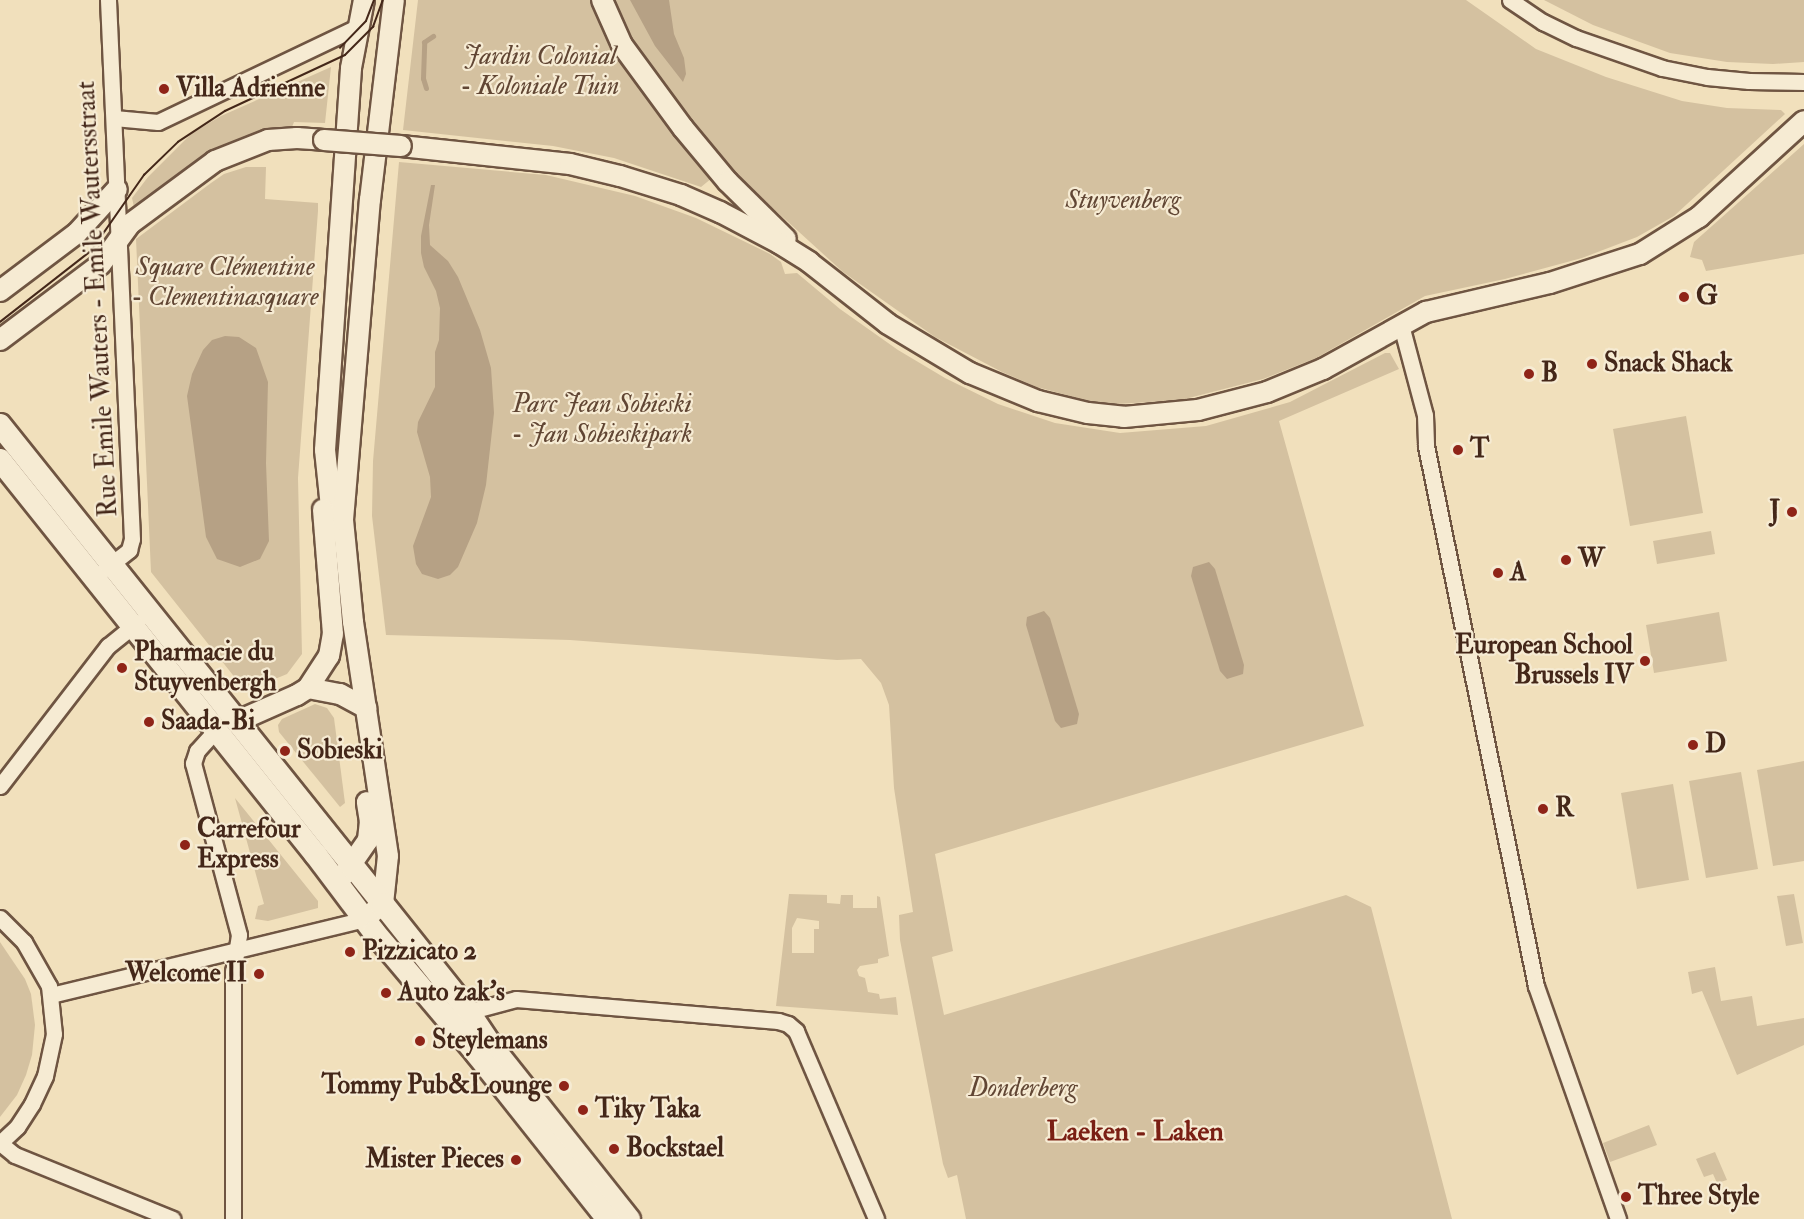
<!DOCTYPE html>
<meta charset="utf-8">
<style>
body{margin:0}
#map{position:relative;width:1804px;height:1219px;overflow:hidden;background:#f1e0bc;font-family:"IM FELL Double Pica",serif}
div>[style]{position:absolute}
[style*='--x']{left:calc(var(--x)*1px);top:calc(var(--y)*1px);width:calc(var(--w)*1px);rotate:calc(var(--a)*1deg)}
.green>*{inset:0;background:#d4c1a0}
.water>*{inset:0;background:#b6a185}
.stream>*{height:5px;margin:-2.5px;padding:0 2.5px;transform-origin:2.5px;border-radius:2.5px;background:#b6a185}
.roads{filter:drop-shadow(2px 0 #6f5542) drop-shadow(-2px 0 #6f5542) drop-shadow(0 2px #6f5542) drop-shadow(0 -2px #6f5542)}
.minor>*{height:15px;margin:-7.5px;padding:0 7.5px;transform-origin:7.5px;border-radius:7.5px;background:#f6ebd3}
.tertiary>*{height:20px;margin:-10px;padding:0 10px;transform-origin:10px;border-radius:10px;background:#f6ebd3}
.secondary>*{height:22px;margin:-11px;padding:0 11px;transform-origin:11px;border-radius:11px;background:#f6ebd3}
.tram>*{height:1.5px;margin:-0.75px;padding:0 0.75px;transform-origin:0.75px;border-radius:0.75px;background:#442719}
.bridges{filter:drop-shadow(2px 0 #6f5542) drop-shadow(-2px 0 #6f5542) drop-shadow(0 2px #6f5542) drop-shadow(0 -2px #6f5542)}
.tertiary-bridge>*{height:20px;margin:-10px;padding:0 10px;transform-origin:10px;border-radius:10px;background:#f6ebd3}
.dots>*{width:16px;height:16px;translate:-50% -50%;box-sizing:border-box;border:3px solid #f6ebd3;border-radius:50%}
span{translate:-50% -50%;white-space:nowrap;text-align:center;line-height:1.15;-webkit-text-stroke:4.5px #f6ebd3;paint-order:stroke}
.park-label{font-size:26px;color:#614634;font-style:italic}
.poi-label{font-size:26px;color:#442719;font-weight:700}
.left{translate:0 -50%;text-align:left}
.right{translate:-100% -50%;text-align:right}
.street-label{font-size:26px;color:#442719}
.quarter-label{font-size:28px;color:#7a1f14;font-weight:700}
</style>
<div id="map">
<div class="green">
<i style="clip-path:polygon(418px 0,591px 0,618px 56px,668px 126px,712px 178px,701px 187px,614px 158px,553px 146px,403px 130px)"></i>
<i style="clip-path:polygon(612px 0,1466px 0,1536px 49px,1606px 77px,1682px 101px,1727px 108px,1781px 110px,1785px 114px,1674px 216px,1637px 237px,1582px 258px,1505px 279px,1425px 296px,1316px 358px,1263px 379px,1181px 400px,1117px 404px,1088px 401px,1037px 387px,1002px 372px,935px 337px,843px 272px,732px 171px,694px 128px,641px 57px)"></i>
<i style="clip-path:polygon(1544px 0,1804px 0,1804px 62px,1773px 64px,1727px 62px,1670px 53px,1593px 25px)"></i>
<i style="clip-path:polygon(331px 67px,325px 123px,294px 122px,292px 127px,240px 138px,203px 157px,134px 207px,132px 198px,148px 177px,192px 133px,221px 116px)"></i>
<i style="clip-path:polygon(1804px 144px,1804px 254px,1706px 271px,1702px 260px,1690px 257px,1694px 242px)"></i>
<i style="clip-path:polygon(399px 162px,546px 175px,635px 196px,696px 218px,770px 254px,781px 262px,785px 274px,797px 273px,840px 309px,898px 350px,945px 378px,998px 404px,1055px 423px,1120px 433px,1206px 426px,1290px 402px,1385px 353px,1390px 353px,1399px 369px,1279px 421px,1364px 726px,935px 854px,953px 951px,932px 957px,944px 1015px,1346px 895px,1371px 907px,1452px 1219px,966px 1219px,957px 1175px,948px 1178px,943px 1164px,900px 940px,899px 915px,913px 912px,894px 788px,889px 705px,881px 683px,861px 659px,837px 660px,570px 640px,386px 635px,372px 516px,373px 461px)"></i>
<i style="clip-path:polygon(246px 167px,266px 167px,265px 199px,318px 203px,318px 211px,298px 478px,302px 654px,287px 674px,251px 689px,244px 689px,151px 572px,136px 239px,211px 183px,224px 174px)"></i>
<i style="clip-path:polygon(1686px 416px,1703px 513px,1630px 526px,1613px 429px)"></i>
<i style="clip-path:polygon(1711px 531px,1715px 554px,1657px 564px,1653px 541px)"></i>
<i style="clip-path:polygon(1719px 612px,1727px 661px,1654px 673px,1646px 625px)"></i>
<i style="clip-path:polygon(315px 704px,327px 708px,334px 718px,345px 803px,340px 807px,279px 732px,278px 725px,282px 719px)"></i>
<i style="clip-path:polygon(1804px 761px,1804px 861px,1773px 866px,1757px 770px)"></i>
<i style="clip-path:polygon(1741px 772px,1758px 869px,1706px 878px,1689px 781px)"></i>
<i style="clip-path:polygon(1673px 784px,1689px 880px,1637px 889px,1621px 793px)"></i>
<i style="clip-path:polygon(235px 798px,318px 901px,318px 908px,268px 921px,255px 919px,258px 906px,264px 904px)"></i>
<i style="clip-path:polygon(evenodd,789px 894px,827px 895px,827px 903px,840px 904px,841px 895px,853px 895px,853px 908px,877px 908px,877px 896px,880px 897px,889px 956px,878px 959px,878px 963px,860px 966px,857px 970px,859px 976px,865px 978px,868px 992px,879px 994px,880px 999px,896px 997px,898px 1015px,776px 1006px,789px 894px,797px 918px,819px 921px,819px 929px,814px 929px,814px 953px,792px 953px,792px 928px,797px 918px)"></i>
<i style="clip-path:polygon(1794px 894px,1803px 943px,1786px 946px,1777px 896px)"></i>
<i style="clip-path:polygon(0 942px,25px 979px,31px 994px,35px 1025px,32px 1055px,26px 1075px,17px 1095px,0 1117px)"></i>
<i style="clip-path:polygon(1715px 967px,1721px 1001px,1752px 996px,1757px 1026px,1804px 1018px,1804px 1045px,1737px 1075px,1702px 991px,1692px 994px,1688px 972px)"></i>
<i style="clip-path:polygon(1649px 1125px,1657px 1145px,1610px 1162px,1603px 1143px)"></i>
<i style="clip-path:polygon(1715px 1152px,1727px 1180px,1717px 1183px,1713px 1174px,1704px 1177px,1696px 1159px)"></i>
</div>
<div class="water">
<i style="clip-path:polygon(630px 0,669px 0,674px 34px,684px 58px,686px 74px,683px 82px,655px 46px)"></i>
<i style="clip-path:polygon(431px 185px,435px 185px,429px 225px,430px 245px,448px 261px,458px 277px,480px 330px,491px 368px,494px 413px,486px 485px,477px 523px,458px 567px,450px 575px,438px 579px,422px 574px,416px 564px,413px 546px,431px 497px,430px 477px,417px 432px,418px 422px,435px 387px,435px 352px,439px 340px,440px 308px,436px 291px,424px 267px,421px 253px,421px 236px)"></i>
<i style="clip-path:polygon(225px 336px,239px 337px,256px 348px,268px 382px,266px 463px,269px 541px,260px 559px,240px 567px,217px 559px,206px 537px,187px 396px,192px 374px,203px 350px,212px 340px)"></i>
<i style="clip-path:polygon(1209px 562px,1215px 569px,1244px 665px,1243px 674px,1227px 679px,1220px 671px,1191px 576px,1193px 567px)"></i>
<i style="clip-path:polygon(1044px 611px,1050px 618px,1079px 714px,1077px 724px,1061px 728px,1055px 721px,1026px 625px,1027px 617px)"></i>
</div>
<div class="stream">
<i style="--x:426;--y:88;--w:10;--a:-107"></i>
<i style="--x:423;--y:78;--w:36;--a:-88"></i>
<i style="--x:424;--y:42;--w:11;--a:-34"></i>
</div>
<div class="roads">
<div class="minor">
<i style="--x:1510;--y:0;--w:40;--a:34"></i>
<i style="--x:1543;--y:22;--w:37;--a:26"></i>
<i style="--x:1576;--y:38;--w:91;--a:19.2"></i>
<i style="--x:1662;--y:68;--w:46;--a:11.3"></i>
<i style="--x:1707;--y:77;--w:42;--a:5.4"></i>
<i style="--x:1749;--y:81;--w:55;--a:1"></i>
<i style="--x:114;--y:118;--w:44;--a:5.2"></i>
<i style="--x:158;--y:122;--w:223;--a:-25.5"></i>
<i style="--x:1401;--y:325;--w:93;--a:75.1"></i>
<i style="--x:1425;--y:415;--w:31;--a:88"></i>
<i style="--x:1426;--y:446;--w:551;--a:78.49"></i>
<i style="--x:1536;--y:986;--w:247;--a:70.6"></i>
<i style="--x:105;--y:569;--w:31;--a:-38"></i>
<i style="--x:129;--y:550;--w:11;--a:-75"></i>
<i style="--x:132;--y:539;--w:540;--a:-92.55"></i>
<i style="--x:215;--y:731;--w:27;--a:132"></i>
<i style="--x:197;--y:751;--w:13;--a:108"></i>
<i style="--x:193;--y:763;--w:178;--a:75"></i>
<i style="--x:239;--y:935;--w:36;--a:99"></i>
<i style="--x:233;--y:971;--w:248;--a:90"></i>
<i style="--x:0;--y:786;--w:177;--a:-52.4"></i>
<i style="--x:108;--y:646;--w:38;--a:-39"></i>
<i style="--x:0;--y:918;--w:34;--a:45"></i>
<i style="--x:24;--y:942;--w:51;--a:60.4"></i>
<i style="--x:49;--y:986;--w:48;--a:84.1"></i>
<i style="--x:54;--y:1034;--w:43;--a:102.1"></i>
<i style="--x:45;--y:1076;--w:31;--a:115"></i>
<i style="--x:32;--y:1104;--w:27;--a:123"></i>
<i style="--x:17;--y:1127;--w:23;--a:137"></i>
<i style="--x:51;--y:995;--w:322;--a:-13.6"></i>
<i style="--x:460;--y:1014;--w:58;--a:-15"></i>
<i style="--x:516;--y:999;--w:263;--a:4.8"></i>
<i style="--x:778;--y:1021;--w:10;--a:17"></i>
<i style="--x:788;--y:1024;--w:11;--a:41"></i>
<i style="--x:796;--y:1031;--w:204;--a:66.9"></i>
<i style="--x:0;--y:1143;--w:19;--a:39"></i>
<i style="--x:15;--y:1155;--w:170;--a:22.1"></i>
</div>
<div class="tertiary">
<i style="--x:602;--y:0;--w:49;--a:66"></i>
<i style="--x:622;--y:45;--w:103;--a:53.7"></i>
<i style="--x:683;--y:128;--w:70;--a:50.2"></i>
<i style="--x:728;--y:182;--w:81;--a:44.5"></i>
<i style="--x:401;--y:146;--w:170;--a:6.1"></i>
<i style="--x:570;--y:164;--w:51;--a:13.5"></i>
<i style="--x:620;--y:176;--w:64;--a:17.3"></i>
<i style="--x:681;--y:195;--w:43;--a:23.6"></i>
<i style="--x:720;--y:212;--w:67;--a:27.7"></i>
<i style="--x:779;--y:243;--w:36;--a:32"></i>
<i style="--x:809;--y:262;--w:100;--a:38.1"></i>
<i style="--x:888;--y:324;--w:96;--a:30.9"></i>
<i style="--x:970;--y:373;--w:74;--a:22.4"></i>
<i style="--x:1038;--y:401;--w:51;--a:13.5"></i>
<i style="--x:1088;--y:413;--w:36;--a:6"></i>
<i style="--x:1124;--y:417;--w:74;--a:-5.4"></i>
<i style="--x:1198;--y:410;--w:71;--a:-14.6"></i>
<i style="--x:1267;--y:392;--w:61;--a:-22.3"></i>
<i style="--x:1323;--y:369;--w:118;--a:-29"></i>
<i style="--x:1426;--y:312;--w:127;--a:-13.2"></i>
<i style="--x:1550;--y:283;--w:95;--a:-17.9"></i>
<i style="--x:1640;--y:254;--w:70;--a:-32.1"></i>
<i style="--x:1699;--y:217;--w:142;--a:-42.4"></i>
<i style="--x:0;--y:291;--w:96;--a:-37"></i>
<i style="--x:77;--y:233;--w:59;--a:-47.7"></i>
<i style="--x:0;--y:340;--w:126;--a:-37"></i>
<i style="--x:101;--y:264;--w:49;--a:-54.1"></i>
<i style="--x:130;--y:224;--w:106;--a:-36.5"></i>
<i style="--x:215;--y:161;--w:57;--a:-21.6"></i>
<i style="--x:268;--y:140;--w:29;--a:-4"></i>
<i style="--x:297;--y:138;--w:27;--a:4"></i>
<i style="--x:333;--y:526;--w:76;--a:-96"></i>
<i style="--x:325;--y:450;--w:383;--a:-86.1"></i>
<i style="--x:351;--y:68;--w:69;--a:-79.2"></i>
<i style="--x:308;--y:688;--w:33;--a:11"></i>
<i style="--x:340;--y:694;--w:30;--a:28"></i>
<i style="--x:238;--y:721;--w:64;--a:-23.8"></i>
<i style="--x:297;--y:695;--w:13;--a:-32"></i>
<i style="--x:308;--y:688;--w:38;--a:-57"></i>
<i style="--x:329;--y:656;--w:22;--a:-80"></i>
<i style="--x:333;--y:634;--w:125;--a:-94.6"></i>
<i style="--x:343;--y:876;--w:44;--a:-55.2"></i>
<i style="--x:368;--y:840;--w:18;--a:-84"></i>
<i style="--x:370;--y:822;--w:20;--a:-99"></i>
<i style="--x:364;--y:919;--w:24;--a:-38"></i>
<i style="--x:383;--y:904;--w:48;--a:-84.1"></i>
<i style="--x:388;--y:856;--w:237;--a:-98.5"></i>
<i style="--x:353;--y:622;--w:102;--a:-95.6"></i>
<i style="--x:343;--y:520;--w:321;--a:-85.2"></i>
<i style="--x:370;--y:200;--w:201;--a:-83.2"></i>
</div>
<div class="secondary">
<i style="--x:0;--y:425;--w:613;--a:51.35"></i>
<i style="--x:383;--y:904;--w:137;--a:51.5"></i>
<i style="--x:468;--y:1011;--w:43;--a:56.3"></i>
<i style="--x:492;--y:1047;--w:220;--a:51.5"></i>
<i style="--x:0;--y:460;--w:506;--a:51.34"></i>
<i style="--x:316;--y:855;--w:96;--a:53"></i>
<i style="--x:374;--y:932;--w:160;--a:49.8"></i>
<i style="--x:477;--y:1054;--w:211;--a:51.6"></i>
</div>
</div>
<div class="tram">
<i style="--x:340;--y:48;--w:37;--a:-46"></i>
<i style="--x:366;--y:21;--w:22;--a:-69"></i>
<i style="--x:0;--y:322;--w:115;--a:-38"></i>
<i style="--x:91;--y:251;--w:93;--a:-55.1"></i>
<i style="--x:144;--y:175;--w:47;--a:-44.1"></i>
<i style="--x:178;--y:142;--w:56;--a:-33.4"></i>
<i style="--x:225;--y:111;--w:132;--a:-25"></i>
<i style="--x:345;--y:55;--w:40;--a:-45"></i>
<i style="--x:373;--y:27;--w:29;--a:-70"></i>
</div>
<div class="bridges">
<div class="tertiary-bridge">
<i style="--x:324;--y:140;--w:77;--a:4.5"></i>
</div>
</div>
<div class="dots">
<i style="left:164px;top:89px;background:#8f2418"></i>
<i style="left:1684px;top:297px;background:#8f2418"></i>
<i style="left:1592px;top:364px;background:#8f2418"></i>
<i style="left:1529px;top:374px;background:#8f2418"></i>
<i style="left:1458px;top:450px;background:#8f2418"></i>
<i style="left:1792px;top:512px;background:#8f2418"></i>
<i style="left:1566px;top:560px;background:#8f2418"></i>
<i style="left:1498px;top:573px;background:#8f2418"></i>
<i style="left:1645px;top:661px;background:#8f2418"></i>
<i style="left:122px;top:668px;background:#8f2418"></i>
<i style="left:149px;top:722px;background:#8f2418"></i>
<i style="left:1693px;top:745px;background:#8f2418"></i>
<i style="left:285px;top:751px;background:#8f2418"></i>
<i style="left:1543px;top:809px;background:#8f2418"></i>
<i style="left:185px;top:845px;background:#8f2418"></i>
<i style="left:350px;top:952px;background:#8f2418"></i>
<i style="left:259px;top:974px;background:#8f2418"></i>
<i style="left:386px;top:993px;background:#8f2418"></i>
<i style="left:420px;top:1041px;background:#8f2418"></i>
<i style="left:564px;top:1086px;background:#8f2418"></i>
<i style="left:583px;top:1110px;background:#8f2418"></i>
<i style="left:614px;top:1149px;background:#8f2418"></i>
<i style="left:516px;top:1160px;background:#8f2418"></i>
<i style="left:1626px;top:1197px;background:#8f2418"></i>
</div>
<div class="park-label">
<span style="left:540px;top:72px">Jardin Colonial<br>- Koloniale Tuin</span>
<span style="left:1123px;top:201px">Stuyvenberg</span>
<span style="left:225px;top:283px">Square Clémentine<br>- Clementinasquare</span>
<span style="left:602px;top:420px">Parc Jean Sobieski<br>- Jan Sobieskipark</span>
<span style="left:1023px;top:1089px">Donderberg</span>
</div>
<div class="poi-label">
<span class="left" style="left:176px;top:89px">Villa Adrienne</span>
<span class="left" style="left:1696px;top:297px">G</span>
<span class="left" style="left:1604px;top:364px">Snack Shack</span>
<span class="left" style="left:1541px;top:374px">B</span>
<span class="left" style="left:1470px;top:450px">T</span>
<span class="right" style="left:1780px;top:512px">J</span>
<span class="left" style="left:1578px;top:560px">W</span>
<span class="left" style="left:1510px;top:573px">A</span>
<span class="right" style="left:1633px;top:661px">European School<br>Brussels IV</span>
<span class="left" style="left:134px;top:668px">Pharmacie du<br>Stuyvenbergh</span>
<span class="left" style="left:161px;top:722px">Saada-Bi</span>
<span class="left" style="left:1705px;top:745px">D</span>
<span class="left" style="left:297px;top:751px">Sobieski</span>
<span class="left" style="left:1555px;top:809px">R</span>
<span class="left" style="left:197px;top:845px">Carrefour<br>Express</span>
<span class="left" style="left:362px;top:952px">Pizzicato 2</span>
<span class="right" style="left:247px;top:974px">Welcome II</span>
<span class="left" style="left:398px;top:993px">Auto zak's</span>
<span class="left" style="left:432px;top:1041px">Steylemans</span>
<span class="right" style="left:552px;top:1086px">Tommy Pub&amp;Lounge</span>
<span class="left" style="left:595px;top:1110px">Tiky Taka</span>
<span class="left" style="left:626px;top:1149px">Bockstael</span>
<span class="right" style="left:504px;top:1160px">Mister Pieces</span>
<span class="left" style="left:1638px;top:1197px">Three Style</span>
</div>
<div class="street-label">
<span style="left:98px;top:299px;rotate:-93deg">Rue Emile Wauters - Emile Wautersstraat</span>
</div>
<div class="quarter-label">
<span style="left:1135px;top:1132px">Laeken - Laken</span>
</div>
</div>
